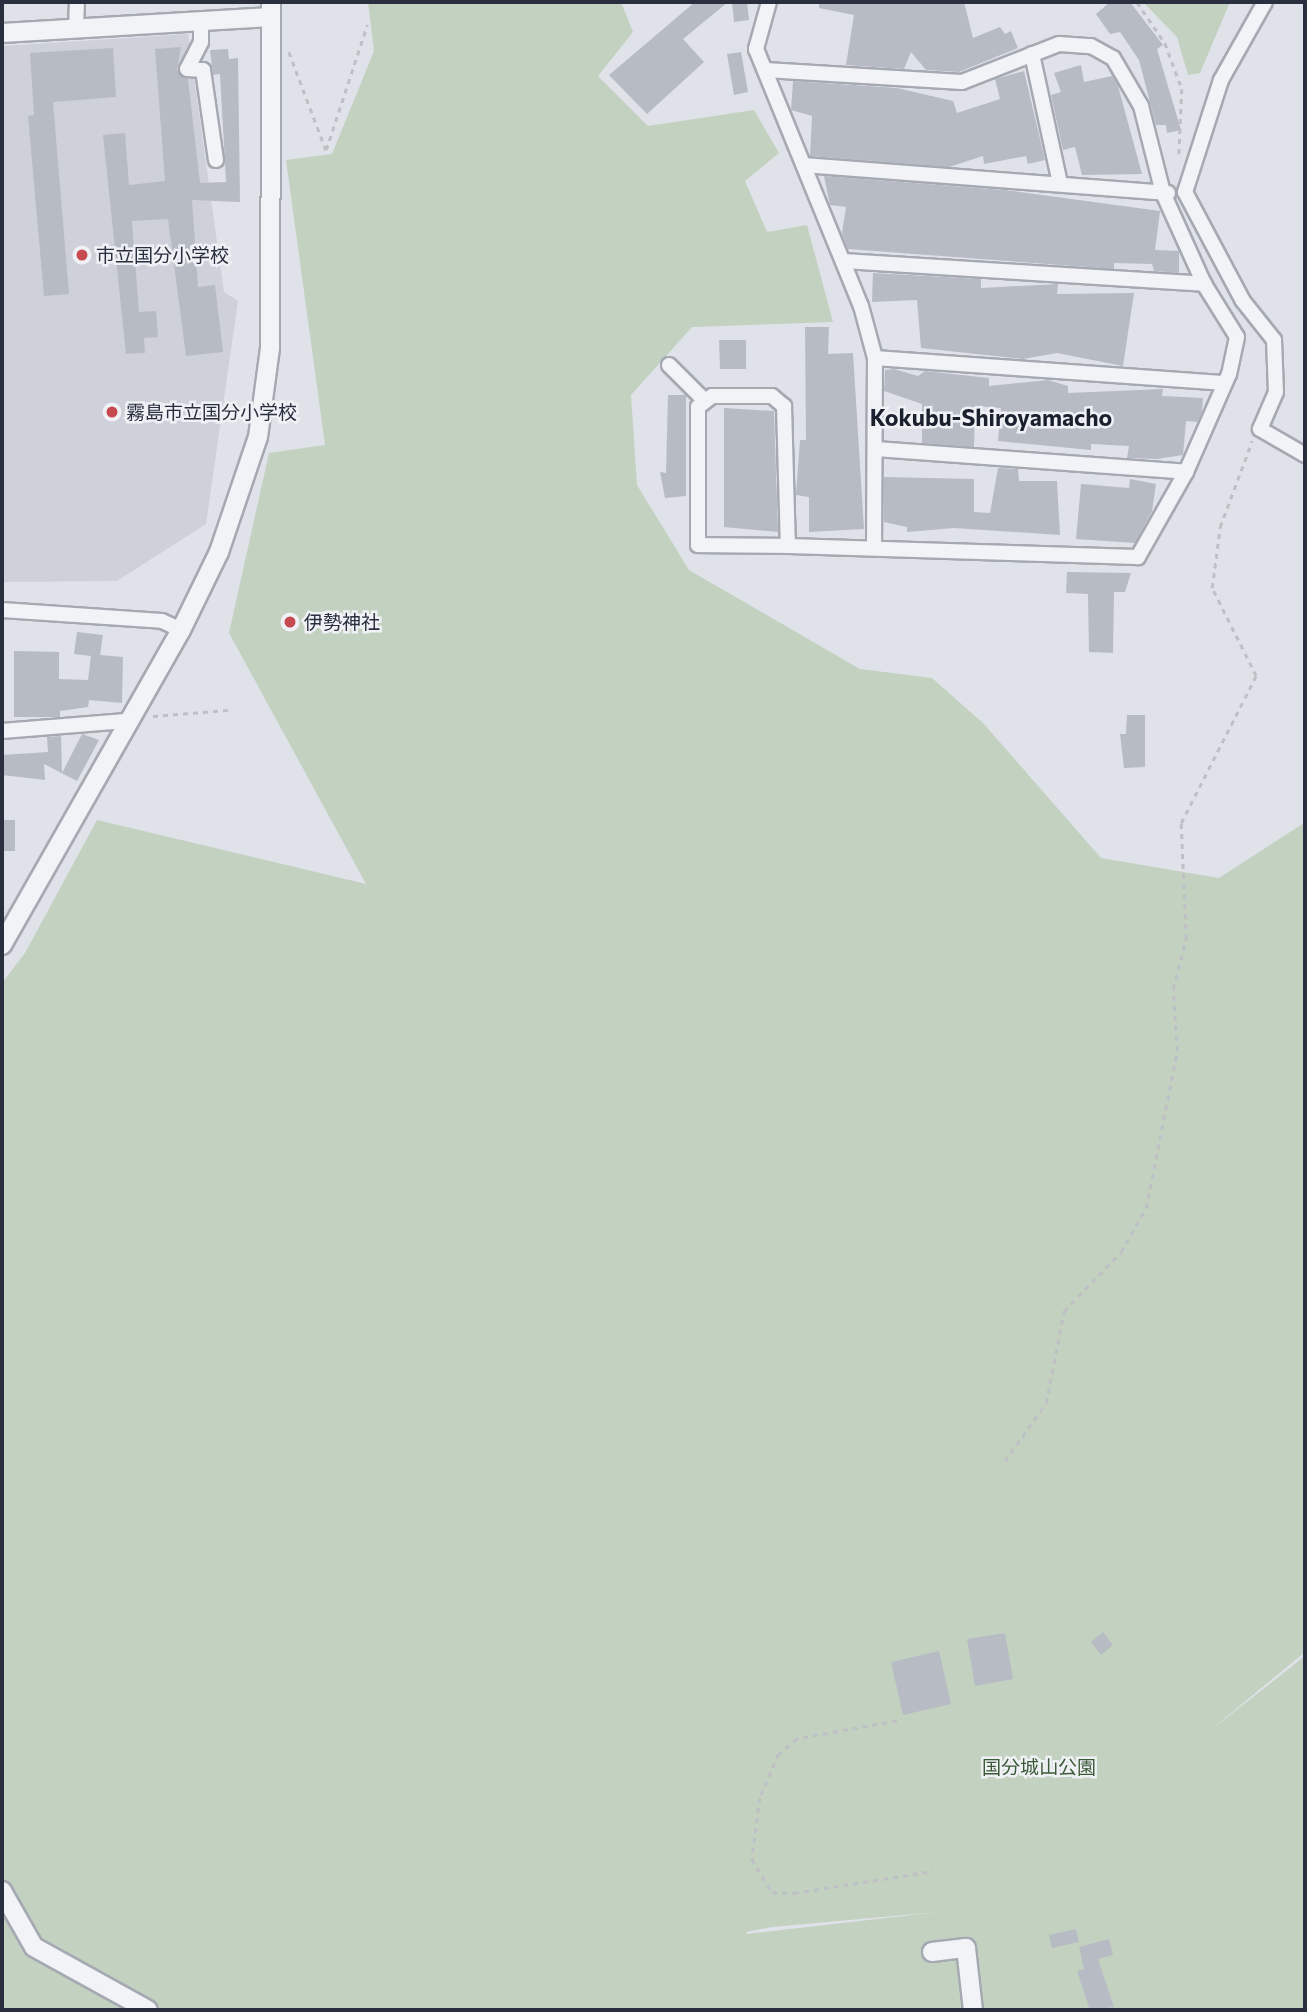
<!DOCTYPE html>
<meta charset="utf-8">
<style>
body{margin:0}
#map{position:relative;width:1307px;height:2012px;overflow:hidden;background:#dfe2e8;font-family:Commissioner,"Noto Sans JP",sans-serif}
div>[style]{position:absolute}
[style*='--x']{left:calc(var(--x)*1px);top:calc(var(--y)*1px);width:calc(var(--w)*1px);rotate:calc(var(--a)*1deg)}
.built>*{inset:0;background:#ced1da}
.green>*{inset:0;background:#c3d1c1}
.building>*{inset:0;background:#b7bbc4}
.path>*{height:2.5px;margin-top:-1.25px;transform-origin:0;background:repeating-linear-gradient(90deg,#bec0c6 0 5px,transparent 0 10px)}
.roads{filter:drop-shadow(2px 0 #a5a9b2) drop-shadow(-2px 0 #a5a9b2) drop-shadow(0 2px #a5a9b2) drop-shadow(0 -2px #a5a9b2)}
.minor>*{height:14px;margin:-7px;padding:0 7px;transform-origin:7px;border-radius:7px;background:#f2f3f6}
.tertiary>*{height:18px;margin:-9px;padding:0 9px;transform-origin:9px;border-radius:9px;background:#f2f3f6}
.dots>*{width:19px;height:19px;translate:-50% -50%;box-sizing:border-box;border:4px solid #eff1f5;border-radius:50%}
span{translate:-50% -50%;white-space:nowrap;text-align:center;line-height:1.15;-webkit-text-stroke:5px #eff1f5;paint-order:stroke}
.poi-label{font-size:19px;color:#292f3e}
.left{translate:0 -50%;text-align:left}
.park-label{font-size:19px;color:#3a5937}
.quarter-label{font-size:23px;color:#1b202f;font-weight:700}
.frame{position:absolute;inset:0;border:4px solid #292f3e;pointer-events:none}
</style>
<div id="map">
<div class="built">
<i style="clip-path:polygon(188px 34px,224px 292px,238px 301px,206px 524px,117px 581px,2px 582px,2px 46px)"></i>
</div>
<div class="green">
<i style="clip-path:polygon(evenodd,368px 2px,621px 2px,633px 32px,598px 76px,648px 126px,754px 110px,779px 153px,745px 181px,767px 232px,807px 225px,833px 322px,692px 327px,631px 395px,637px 485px,689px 570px,860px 669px,932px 678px,984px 724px,1101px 858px,1219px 878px,1304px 823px,1305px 754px,1305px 1652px,1207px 1733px,1305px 1656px,1305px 2010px,2px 2010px,2px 983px,25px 953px,97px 820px,366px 884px,229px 633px,269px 453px,325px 445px,286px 160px,332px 154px,374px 51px,368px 2px,938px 1912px,747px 1934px,746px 1932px,772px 1927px,938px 1912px)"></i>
<i style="clip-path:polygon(1143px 2px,1230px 2px,1200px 73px,1188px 75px,1177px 37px)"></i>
</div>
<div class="building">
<i style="clip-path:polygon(695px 2px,728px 2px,683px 39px,704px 62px,647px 114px,609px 75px)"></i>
<i style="clip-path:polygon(732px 2px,747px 2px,749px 20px,734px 22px)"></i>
<i style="clip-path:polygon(819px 2px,964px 2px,973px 38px,1000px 27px,1005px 34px,1011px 31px,1018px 48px,959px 72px,926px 70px,911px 52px,904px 69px,846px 65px,854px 15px,819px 8px)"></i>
<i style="clip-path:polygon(1110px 2px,1130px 2px,1163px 45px,1157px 49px,1181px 130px,1167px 133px,1166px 125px,1156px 125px,1139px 60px,1120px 32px,1110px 34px,1096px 14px)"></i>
<i style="clip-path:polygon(181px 47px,177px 70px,188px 79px,200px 183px,226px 182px,220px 74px,213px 75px,210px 50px,228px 49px,229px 59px,238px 58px,240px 202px,192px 200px,198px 287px,215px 285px,223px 352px,186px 356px,168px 219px,132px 221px,139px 312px,156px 311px,158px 337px,144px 338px,145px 353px,126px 354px,103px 135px,125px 133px,129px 185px,165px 181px,155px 49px)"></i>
<i style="clip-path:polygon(113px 48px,116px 97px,53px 102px,69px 294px,44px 296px,28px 116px,34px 115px,30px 53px)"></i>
<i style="clip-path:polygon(741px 52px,748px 92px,734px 95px,727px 54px)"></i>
<i style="clip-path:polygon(1081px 65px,1084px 82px,1112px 76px,1118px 86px,1142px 174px,1082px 175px,1075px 147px,1063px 150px,1051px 95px,1061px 92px,1054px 73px)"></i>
<i style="clip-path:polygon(1024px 71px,1045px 160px,1028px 164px,1026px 156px,984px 164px,983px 156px,949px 167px,810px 156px,812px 116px,791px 110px,793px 81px,897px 88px,953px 101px,957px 113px,1000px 99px,995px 79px)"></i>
<i style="clip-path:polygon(824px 176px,1005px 190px,1160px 211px,1155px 250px,1179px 251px,1179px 273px,1154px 271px,1152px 264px,1114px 263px,1114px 269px,848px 249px,842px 233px,846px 207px,830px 205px)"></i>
<i style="clip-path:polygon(873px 273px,981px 279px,981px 288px,1058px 284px,1057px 294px,1134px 293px,1123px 366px,1057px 353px,1023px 359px,921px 348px,917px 300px,872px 302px)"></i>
<i style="clip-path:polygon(805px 327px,829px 327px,828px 354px,853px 353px,864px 529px,809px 532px,809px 497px,796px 495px,800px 440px,806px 440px)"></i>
<i style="clip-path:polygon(719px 340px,746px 340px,746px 369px,720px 369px)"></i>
<i style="clip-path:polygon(894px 369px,918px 376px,925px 371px,989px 378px,989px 386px,1048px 380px,1068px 386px,1068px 393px,1163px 389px,1162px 396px,1203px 398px,1202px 412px,1197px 422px,1186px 421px,1183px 455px,1157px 459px,1127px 458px,1129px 446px,1091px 444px,1091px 450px,998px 441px,1001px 408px,975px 406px,974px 447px,922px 443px,922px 404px,884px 391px,885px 370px)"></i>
<i style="clip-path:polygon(668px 395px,686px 395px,686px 496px,665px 498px,660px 472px,666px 473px)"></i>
<i style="clip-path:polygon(724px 408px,774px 411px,778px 532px,724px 527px)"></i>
<i style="clip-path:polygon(998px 468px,1018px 469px,1019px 481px,1057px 481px,1060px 535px,954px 528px,907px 532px,907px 527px,884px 522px,884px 477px,974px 479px,974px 512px,990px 513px)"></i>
<i style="clip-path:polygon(1130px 479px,1156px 484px,1152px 511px,1135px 543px,1076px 539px,1081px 484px,1129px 488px)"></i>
<i style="clip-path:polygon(1067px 572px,1131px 573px,1125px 592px,1114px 592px,1113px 653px,1089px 652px,1088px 594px,1066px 593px)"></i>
<i style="clip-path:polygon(77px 632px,103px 635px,100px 655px,123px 657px,122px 703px,89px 700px,88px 707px,60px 711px,60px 717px,14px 717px,14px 651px,59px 652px,59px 679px,88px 680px,91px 656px,74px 654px)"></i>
<i style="clip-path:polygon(1127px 715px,1145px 715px,1145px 767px,1124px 768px,1120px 734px,1126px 734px)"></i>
<i style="clip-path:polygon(82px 734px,99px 740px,77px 781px,44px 764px,45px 780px,2px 775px,2px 755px,48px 752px,47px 737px,61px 736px,62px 773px)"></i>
<i style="clip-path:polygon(2px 820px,15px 820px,15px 851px,2px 851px)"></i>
<i style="clip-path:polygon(1103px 1632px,1113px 1645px,1101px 1655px,1091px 1642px)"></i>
<i style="clip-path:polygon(1005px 1633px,1013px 1679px,975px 1686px,967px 1639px)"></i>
<i style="clip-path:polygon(939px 1651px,951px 1704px,903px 1715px,891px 1662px)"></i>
<i style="clip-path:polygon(1076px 1929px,1079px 1942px,1052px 1948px,1049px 1935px)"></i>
<i style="clip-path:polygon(1109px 1939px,1113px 1955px,1098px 1959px,1114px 2007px,1090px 2010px,1077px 1971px,1084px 1969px,1079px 1947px)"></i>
</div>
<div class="path">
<i style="--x:1137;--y:2;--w:50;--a:55.7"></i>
<i style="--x:1165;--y:43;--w:49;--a:69.7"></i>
<i style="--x:1182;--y:89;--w:68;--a:92.5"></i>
<i style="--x:289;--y:52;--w:105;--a:69.3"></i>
<i style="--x:326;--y:150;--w:132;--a:-71.8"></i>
<i style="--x:153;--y:716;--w:75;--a:-4.6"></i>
<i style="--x:1005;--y:1461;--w:71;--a:-54.7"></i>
<i style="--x:1046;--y:1403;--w:94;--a:-78.9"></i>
<i style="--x:1064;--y:1311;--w:82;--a:-46"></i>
<i style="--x:1121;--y:1252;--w:51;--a:-60.4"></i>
<i style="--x:1146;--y:1208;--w:160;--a:-78.8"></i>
<i style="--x:1177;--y:1051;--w:62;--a:-93.7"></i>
<i style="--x:1173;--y:989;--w:52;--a:-75.4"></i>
<i style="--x:1186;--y:939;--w:116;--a:-92.5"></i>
<i style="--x:1181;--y:823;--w:165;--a:-63"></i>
<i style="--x:1256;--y:676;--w:98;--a:-116.6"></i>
<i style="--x:1212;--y:588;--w:62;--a:-82.5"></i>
<i style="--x:1220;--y:527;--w:92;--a:-69.6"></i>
<i style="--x:897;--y:1721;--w:102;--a:169.8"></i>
<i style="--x:797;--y:1739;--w:23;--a:140"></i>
<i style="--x:779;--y:1754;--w:48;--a:113.4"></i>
<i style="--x:760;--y:1798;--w:62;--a:97.5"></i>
<i style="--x:752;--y:1859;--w:39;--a:59"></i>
<i style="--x:772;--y:1892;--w:22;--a:3"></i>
<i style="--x:794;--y:1893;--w:141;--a:-9"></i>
</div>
<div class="roads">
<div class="minor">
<i style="--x:769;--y:2;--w:49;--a:105.5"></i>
<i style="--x:756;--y:49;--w:278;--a:67.8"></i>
<i style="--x:861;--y:306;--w:54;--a:74.9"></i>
<i style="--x:875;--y:358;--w:186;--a:90.3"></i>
<i style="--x:1265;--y:2;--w:90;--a:119.4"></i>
<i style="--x:1221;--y:80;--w:118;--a:107.8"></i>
<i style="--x:1185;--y:192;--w:123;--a:62"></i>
<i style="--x:1243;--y:301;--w:50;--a:51.5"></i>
<i style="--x:1274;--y:340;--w:52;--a:87.8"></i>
<i style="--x:1276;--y:392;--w:40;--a:113.4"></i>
<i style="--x:1260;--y:429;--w:52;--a:30"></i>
<i style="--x:201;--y:21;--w:21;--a:90"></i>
<i style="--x:201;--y:42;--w:30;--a:117"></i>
<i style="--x:187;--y:69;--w:16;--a:4"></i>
<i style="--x:203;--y:70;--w:91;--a:81.8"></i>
<i style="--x:76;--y:28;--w:26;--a:-88"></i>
<i style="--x:1032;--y:54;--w:132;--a:77.8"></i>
<i style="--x:766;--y:70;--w:196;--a:3.5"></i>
<i style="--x:962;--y:82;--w:104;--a:-21.4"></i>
<i style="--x:1059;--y:44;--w:32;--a:4"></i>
<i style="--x:1091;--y:46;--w:25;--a:29"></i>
<i style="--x:1113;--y:58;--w:56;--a:59.7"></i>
<i style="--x:1141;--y:106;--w:90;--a:75.8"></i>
<i style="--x:1163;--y:193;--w:100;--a:65.7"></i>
<i style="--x:1204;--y:284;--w:62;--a:58.1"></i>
<i style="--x:1237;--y:337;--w:38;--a:102"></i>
<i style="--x:1229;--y:374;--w:107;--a:113.7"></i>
<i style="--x:1186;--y:472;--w:98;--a:119.5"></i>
<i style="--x:1138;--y:557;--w:350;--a:-178.2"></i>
<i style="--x:804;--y:165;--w:365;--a:4.4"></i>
<i style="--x:843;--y:261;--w:362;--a:3.6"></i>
<i style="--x:875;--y:358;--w:348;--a:4.1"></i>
<i style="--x:669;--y:365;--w:51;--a:45"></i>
<i style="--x:712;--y:396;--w:60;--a:0"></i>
<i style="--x:772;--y:396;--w:16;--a:40"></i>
<i style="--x:784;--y:406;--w:140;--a:88.4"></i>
<i style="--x:788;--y:546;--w:90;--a:-179.4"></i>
<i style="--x:698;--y:545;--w:138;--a:-90"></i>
<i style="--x:698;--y:407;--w:18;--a:-38"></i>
<i style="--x:876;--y:449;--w:311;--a:4.2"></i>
<i style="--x:2;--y:610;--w:160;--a:3.9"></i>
<i style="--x:162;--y:621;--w:21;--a:25"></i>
<i style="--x:2;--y:731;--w:124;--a:-4.6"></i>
</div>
<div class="tertiary">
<i style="--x:2;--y:33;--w:269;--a:-3.4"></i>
<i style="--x:2;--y:945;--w:362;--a:-60.4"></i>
<i style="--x:181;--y:630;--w:87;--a:-64"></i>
<i style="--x:219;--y:552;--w:121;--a:-71.3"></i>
<i style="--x:258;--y:437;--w:90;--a:-82.3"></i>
<i style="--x:270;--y:348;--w:346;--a:-89.8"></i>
<i style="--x:2;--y:1891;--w:64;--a:60.3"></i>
<i style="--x:34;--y:1947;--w:130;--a:28.9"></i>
<i style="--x:932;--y:1952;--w:34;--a:-7"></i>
<i style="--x:966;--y:1948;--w:62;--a:83.6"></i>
</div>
</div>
<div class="dots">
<i style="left:82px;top:255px;background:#c74a50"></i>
<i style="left:112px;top:412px;background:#c74a50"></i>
<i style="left:290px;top:622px;background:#c74a50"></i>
</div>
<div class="poi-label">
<span class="left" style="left:96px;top:255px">市立国分小学校</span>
<span class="left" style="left:126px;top:412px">霧島市立国分小学校</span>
<span class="left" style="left:304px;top:622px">伊勢神社</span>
</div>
<div class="park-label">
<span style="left:1039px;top:1767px">国分城山公園</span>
</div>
<div class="quarter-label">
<span style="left:991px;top:417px">Kokubu-Shiroyamacho</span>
</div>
<div class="frame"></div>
</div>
